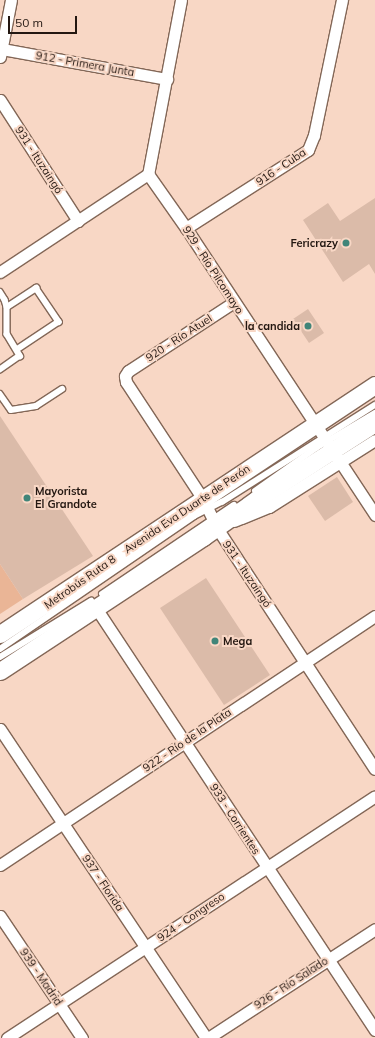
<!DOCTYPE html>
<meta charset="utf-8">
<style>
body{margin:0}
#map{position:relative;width:375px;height:1038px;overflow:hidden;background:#f8d7c5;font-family:Mulish,sans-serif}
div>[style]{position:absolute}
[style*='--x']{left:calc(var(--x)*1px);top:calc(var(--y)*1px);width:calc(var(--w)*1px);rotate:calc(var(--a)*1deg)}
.green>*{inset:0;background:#eab596}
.building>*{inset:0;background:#dbbba9}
.roads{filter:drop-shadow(1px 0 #836757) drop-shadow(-1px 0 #836757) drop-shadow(0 1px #836757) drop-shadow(0 -1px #836757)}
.service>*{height:5.5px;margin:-2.75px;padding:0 2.75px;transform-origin:2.75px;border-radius:2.75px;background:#fff}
.minor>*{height:11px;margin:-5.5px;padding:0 5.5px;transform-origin:5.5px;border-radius:5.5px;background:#fff}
.primary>*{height:17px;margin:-8.5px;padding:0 8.5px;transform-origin:8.5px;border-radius:8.5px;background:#fff}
.dots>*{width:11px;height:11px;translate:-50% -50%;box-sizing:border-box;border:2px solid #f8d7c5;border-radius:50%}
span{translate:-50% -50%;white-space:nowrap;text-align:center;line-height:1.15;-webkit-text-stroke:4px #f8d7c5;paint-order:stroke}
.street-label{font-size:11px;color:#231711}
.poi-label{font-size:11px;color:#231711;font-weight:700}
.right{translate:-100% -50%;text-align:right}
.left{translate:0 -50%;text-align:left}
.scale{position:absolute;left:8px;top:16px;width:69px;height:18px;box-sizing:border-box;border:2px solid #231711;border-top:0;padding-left:5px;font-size:12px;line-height:14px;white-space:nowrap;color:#231711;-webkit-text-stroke:3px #f8d7c5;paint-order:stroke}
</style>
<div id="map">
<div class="green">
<i style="clip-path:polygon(0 564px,23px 599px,0 614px)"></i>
</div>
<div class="building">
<i style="clip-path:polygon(375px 198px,375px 274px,369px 264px,343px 282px,303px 220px,328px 203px,340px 221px)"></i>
<i style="clip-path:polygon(308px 309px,324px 333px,309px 343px,293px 319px)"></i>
<i style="clip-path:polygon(0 416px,93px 556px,23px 599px,0 564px)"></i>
<i style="clip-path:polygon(337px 477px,353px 502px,325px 521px,308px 496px)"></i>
<i style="clip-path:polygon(206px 578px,270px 675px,224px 705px,160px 608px)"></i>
</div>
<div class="roads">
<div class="service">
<i style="--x:0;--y:292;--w:9;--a:58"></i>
<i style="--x:5;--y:300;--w:7;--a:74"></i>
<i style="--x:7;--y:307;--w:27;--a:90"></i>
<i style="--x:7;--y:334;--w:26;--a:59"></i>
<i style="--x:20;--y:356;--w:24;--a:145"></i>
<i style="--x:7;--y:307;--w:35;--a:-33"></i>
<i style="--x:36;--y:288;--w:41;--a:55.9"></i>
<i style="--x:59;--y:322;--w:50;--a:146.3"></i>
<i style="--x:0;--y:394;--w:19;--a:55"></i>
<i style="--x:11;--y:410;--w:25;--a:-9"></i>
<i style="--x:36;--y:406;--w:31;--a:-33"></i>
<i style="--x:255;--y:491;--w:75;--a:-35.2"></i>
<i style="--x:316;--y:448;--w:69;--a:-30.7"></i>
<i style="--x:102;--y:594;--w:159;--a:-34"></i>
<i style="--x:0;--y:649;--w:235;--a:-34.4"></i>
<i style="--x:194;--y:516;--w:31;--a:-27"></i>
<i style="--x:222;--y:502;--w:181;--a:-32.4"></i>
<i style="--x:0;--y:657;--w:107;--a:-31.6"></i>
</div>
<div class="minor">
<i style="--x:181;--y:0;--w:177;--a:100.7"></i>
<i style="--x:148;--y:174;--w:66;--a:54.9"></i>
<i style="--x:186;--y:228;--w:344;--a:56.6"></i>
<i style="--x:2;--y:49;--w:168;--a:10.3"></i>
<i style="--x:0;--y:57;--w:58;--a:-79.1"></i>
<i style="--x:0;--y:100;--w:144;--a:57.2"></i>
<i style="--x:186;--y:228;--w:145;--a:-32.6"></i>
<i style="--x:308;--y:150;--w:16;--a:-68"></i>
<i style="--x:314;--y:135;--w:138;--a:-78.3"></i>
<i style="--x:0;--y:272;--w:178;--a:-33.5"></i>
<i style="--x:234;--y:302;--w:126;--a:146.9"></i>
<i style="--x:128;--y:371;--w:6;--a:121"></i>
<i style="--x:125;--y:376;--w:6;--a:81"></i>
<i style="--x:126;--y:382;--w:140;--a:56.7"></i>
<i style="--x:203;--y:499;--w:32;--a:64"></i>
<i style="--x:217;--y:528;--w:288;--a:56.8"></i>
<i style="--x:234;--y:521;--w:38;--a:-22"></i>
<i style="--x:269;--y:507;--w:125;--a:-32.3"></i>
<i style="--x:96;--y:608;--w:506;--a:56.53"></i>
<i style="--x:0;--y:729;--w:371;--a:56.3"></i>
<i style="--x:0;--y:865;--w:450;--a:-33.6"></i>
<i style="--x:0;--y:916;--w:147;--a:56.1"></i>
<i style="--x:7;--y:1038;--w:440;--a:-33.3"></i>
<i style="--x:208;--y:1038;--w:199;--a:-33.1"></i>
</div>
<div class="primary">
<i style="--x:0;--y:634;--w:450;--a:-33.6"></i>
<i style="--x:0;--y:671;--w:243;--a:-33.4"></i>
<i style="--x:203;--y:537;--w:66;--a:-35.1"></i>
<i style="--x:257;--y:499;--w:140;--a:-32.8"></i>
</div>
</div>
<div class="dots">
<i style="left:346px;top:243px;background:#408579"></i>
<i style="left:308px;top:326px;background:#408579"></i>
<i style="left:27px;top:498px;background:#408579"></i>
<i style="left:215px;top:641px;background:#408579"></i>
</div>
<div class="street-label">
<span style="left:85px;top:64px;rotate:10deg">912 - Primera Junta</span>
<span style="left:39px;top:160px;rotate:57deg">931 - Ituzaingó</span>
<span style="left:281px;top:167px;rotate:-34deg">916 - Cuba</span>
<span style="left:213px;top:270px;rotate:57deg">929 - Río Pilcomayo</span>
<span style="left:179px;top:338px;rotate:-33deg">920 - Río Atuel</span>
<span style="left:187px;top:509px;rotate:-34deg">Avenida Eva Duarte de Perón</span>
<span style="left:247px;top:574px;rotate:56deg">931 - Ituzaingó</span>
<span style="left:80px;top:582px;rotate:-35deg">Metrobús Ruta 8</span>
<span style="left:187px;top:740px;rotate:-34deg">922 - Río de la Plata</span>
<span style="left:235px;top:819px;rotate:57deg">933 - Corrientes</span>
<span style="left:103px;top:883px;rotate:56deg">937 - Florida</span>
<span style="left:191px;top:917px;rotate:-34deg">924 - Congreso</span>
<span style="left:41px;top:977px;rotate:56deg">939 - Madrid</span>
<span style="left:291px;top:983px;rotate:-33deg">926 - Río Salado</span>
</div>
<div class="poi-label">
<span class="right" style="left:338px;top:243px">Fericrazy</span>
<span class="right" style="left:300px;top:326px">la candida</span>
<span class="left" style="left:35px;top:498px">Mayorista<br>El Grandote</span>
<span class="left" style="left:223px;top:641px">Mega</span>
</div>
<div class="scale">50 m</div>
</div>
